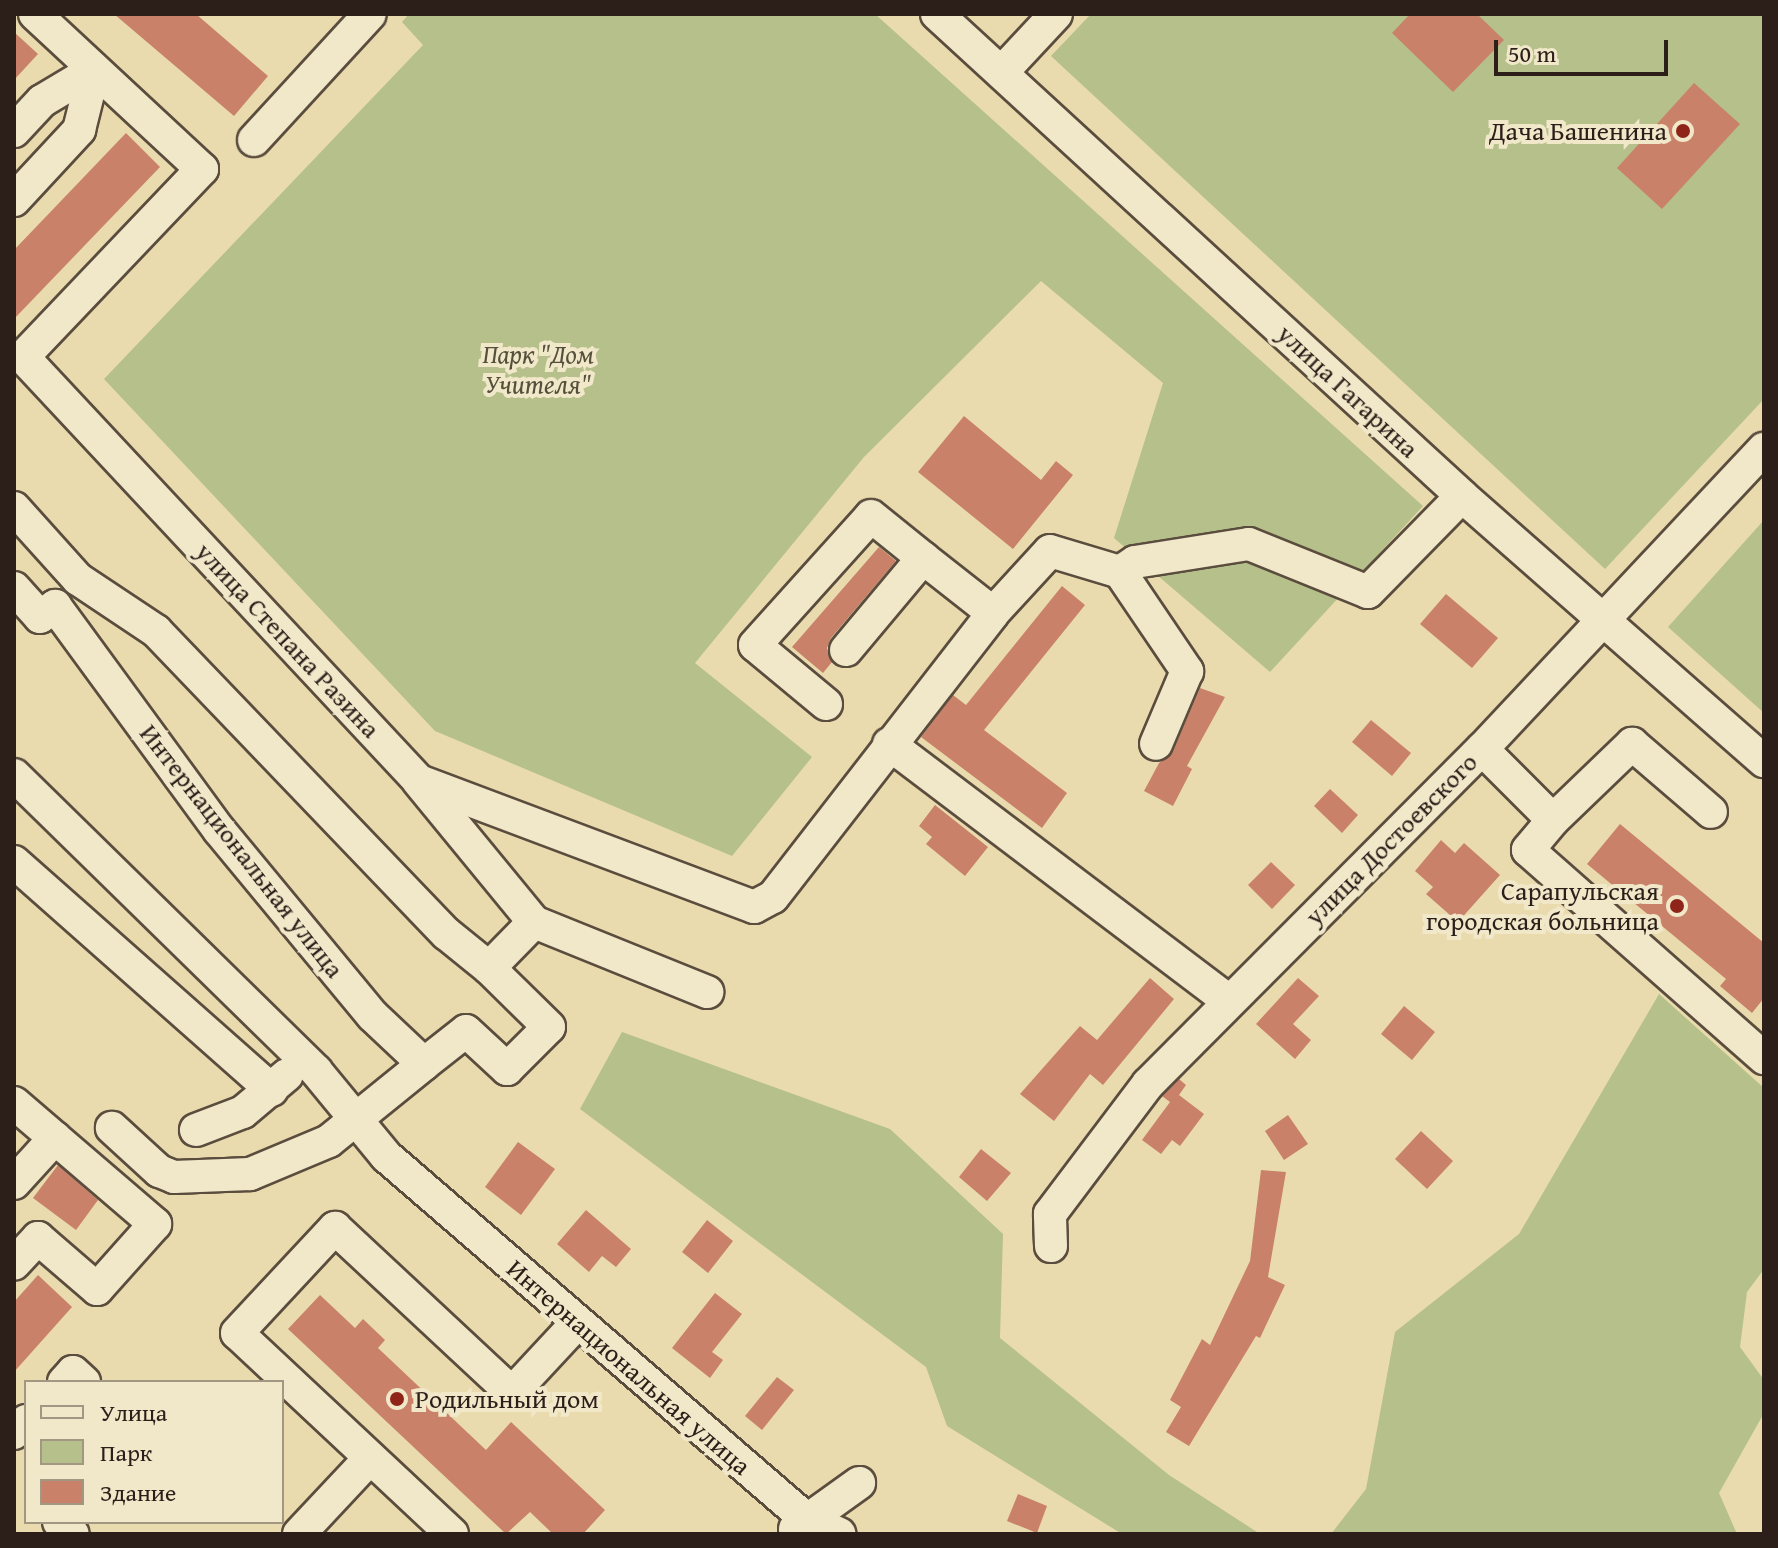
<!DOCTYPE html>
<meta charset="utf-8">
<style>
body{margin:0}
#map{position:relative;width:1778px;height:1548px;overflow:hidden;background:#e9dbad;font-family:"Gentium Book Plus",serif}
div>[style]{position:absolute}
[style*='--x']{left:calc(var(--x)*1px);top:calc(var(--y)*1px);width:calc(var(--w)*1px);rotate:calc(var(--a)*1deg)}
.green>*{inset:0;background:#b5c08a}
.building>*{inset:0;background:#c98269}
.roads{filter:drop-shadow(2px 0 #5b4d3e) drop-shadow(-2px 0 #5b4d3e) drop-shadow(0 2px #5b4d3e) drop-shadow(0 -2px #5b4d3e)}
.minor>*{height:32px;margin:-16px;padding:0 16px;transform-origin:16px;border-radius:16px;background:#f1e8ca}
.dots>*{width:22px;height:22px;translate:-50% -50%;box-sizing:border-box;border:4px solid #f1e8ca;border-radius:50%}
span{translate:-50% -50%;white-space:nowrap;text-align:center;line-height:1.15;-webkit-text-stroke:8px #f1e8ca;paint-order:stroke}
.poi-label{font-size:26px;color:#2c1e19}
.right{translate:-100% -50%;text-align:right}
.left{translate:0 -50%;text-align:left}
.park-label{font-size:26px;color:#554f3b;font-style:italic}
.street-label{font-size:26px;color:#2c1e19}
.frame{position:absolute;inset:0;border:16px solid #2c1e19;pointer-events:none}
.legend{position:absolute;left:24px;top:1380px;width:260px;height:144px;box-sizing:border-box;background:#f1e8ca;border:2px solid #a29783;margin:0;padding:10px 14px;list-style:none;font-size:24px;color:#2c1e19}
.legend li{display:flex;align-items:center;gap:16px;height:40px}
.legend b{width:40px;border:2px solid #a29783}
.scale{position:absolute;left:1494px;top:40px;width:174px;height:36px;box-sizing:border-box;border:4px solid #2c1e19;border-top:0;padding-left:10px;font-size:24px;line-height:28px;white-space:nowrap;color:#2c1e19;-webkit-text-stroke:6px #f1e8ca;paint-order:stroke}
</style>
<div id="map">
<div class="green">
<i style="clip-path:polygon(409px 14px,875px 14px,1423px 506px,1270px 672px,1114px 538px,1163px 383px,1041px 281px,864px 457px,695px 663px,812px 757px,732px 856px,435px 731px,104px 379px,423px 45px,402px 22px)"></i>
<i style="clip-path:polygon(1091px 14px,1764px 14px,1764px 399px,1605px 569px,1051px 56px)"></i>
<i style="clip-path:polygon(1764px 520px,1764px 713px,1668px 627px)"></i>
<i style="clip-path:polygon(1659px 994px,1764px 1088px,1764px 1269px,1747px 1292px,1740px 1347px,1764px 1380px,1764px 1413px,1719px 1493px,1737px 1534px,1331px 1534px,1366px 1489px,1395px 1332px,1519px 1234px)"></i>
<i style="clip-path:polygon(622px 1032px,890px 1129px,1003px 1234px,1000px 1338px,1169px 1475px,1260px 1534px,1122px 1534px,947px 1426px,926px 1367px,580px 1109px)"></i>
</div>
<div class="building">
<i style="clip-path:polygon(114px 14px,196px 14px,268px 76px,234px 116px)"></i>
<i style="clip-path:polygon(1410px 14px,1477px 14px,1504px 40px,1453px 92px,1392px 33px)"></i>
<i style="clip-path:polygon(14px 32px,38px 54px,14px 80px)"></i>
<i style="clip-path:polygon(1694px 83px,1740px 124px,1662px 209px,1617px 168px)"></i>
<i style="clip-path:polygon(126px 133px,160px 167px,14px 319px,14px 250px)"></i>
<i style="clip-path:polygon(964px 416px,1041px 480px,1056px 461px,1073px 475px,1013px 549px,918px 472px)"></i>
<i style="clip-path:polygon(879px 547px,896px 561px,831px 638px,827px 648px,832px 662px,823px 673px,792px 647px)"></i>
<i style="clip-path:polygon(1062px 586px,1085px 605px,984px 730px,1067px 793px,1042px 828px,921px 737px,953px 695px,966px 705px)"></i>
<i style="clip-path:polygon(1446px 594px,1498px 638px,1472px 668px,1420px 624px)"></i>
<i style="clip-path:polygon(1200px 688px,1225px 697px,1187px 766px,1192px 769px,1173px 806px,1144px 791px,1159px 763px,1173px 751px)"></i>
<i style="clip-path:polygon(1371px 720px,1411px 753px,1392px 776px,1352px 742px)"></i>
<i style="clip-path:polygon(1330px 789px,1358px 815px,1342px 833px,1314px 806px)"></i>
<i style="clip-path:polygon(935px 805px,988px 847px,965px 876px,926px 844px,932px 837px,919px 826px)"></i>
<i style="clip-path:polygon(1620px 824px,1764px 943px,1764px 998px,1752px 1013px,1720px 986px,1726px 979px,1587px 864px)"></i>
<i style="clip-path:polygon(1441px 840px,1455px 853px,1464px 843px,1500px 875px,1458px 922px,1426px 894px,1433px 887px,1415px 871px)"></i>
<i style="clip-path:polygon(1271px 862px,1295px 885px,1272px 909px,1248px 885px)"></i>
<i style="clip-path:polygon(1150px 978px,1174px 999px,1103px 1085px,1090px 1074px,1054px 1121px,1020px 1094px,1080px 1026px,1097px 1040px)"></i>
<i style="clip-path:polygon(1298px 978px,1319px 996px,1293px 1024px,1311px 1040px,1295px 1059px,1256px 1024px)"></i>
<i style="clip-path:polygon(1404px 1006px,1435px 1032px,1412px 1060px,1381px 1034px)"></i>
<i style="clip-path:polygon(1179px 1079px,1186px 1085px,1179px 1095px,1204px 1114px,1180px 1146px,1172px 1140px,1161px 1154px,1142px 1140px,1170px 1102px,1162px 1096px)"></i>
<i style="clip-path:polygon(1288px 1115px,1308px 1144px,1284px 1160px,1265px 1131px)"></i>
<i style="clip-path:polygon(1421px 1131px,1453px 1161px,1427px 1189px,1395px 1159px)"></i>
<i style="clip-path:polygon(518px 1142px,555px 1169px,521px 1215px,485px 1187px)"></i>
<i style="clip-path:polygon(981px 1149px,1011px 1173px,987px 1201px,959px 1177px)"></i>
<i style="clip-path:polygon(58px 1165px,98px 1200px,76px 1230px,33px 1198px)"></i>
<i style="clip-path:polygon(1261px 1170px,1286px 1172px,1268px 1277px,1285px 1285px,1260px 1338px,1256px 1336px,1189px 1446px,1166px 1432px,1181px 1407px,1170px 1400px,1202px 1339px,1210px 1345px,1250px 1261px)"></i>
<i style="clip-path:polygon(586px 1210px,631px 1249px,616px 1267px,602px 1256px,589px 1272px,557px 1244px)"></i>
<i style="clip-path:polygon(707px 1220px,733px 1241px,708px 1273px,682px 1252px)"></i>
<i style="clip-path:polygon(38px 1275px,72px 1307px,14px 1372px,14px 1302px)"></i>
<i style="clip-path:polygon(715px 1293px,742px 1314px,712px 1352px,723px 1360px,710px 1378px,672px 1348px)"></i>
<i style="clip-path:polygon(320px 1295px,355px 1328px,363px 1319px,385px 1340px,378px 1348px,486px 1450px,511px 1422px,605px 1510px,583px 1534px,553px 1534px,530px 1512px,506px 1534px,288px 1329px)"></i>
<i style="clip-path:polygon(777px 1377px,794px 1390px,762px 1430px,745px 1416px)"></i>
<i style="clip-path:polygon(1018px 1494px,1047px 1506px,1037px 1533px,1007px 1521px)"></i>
</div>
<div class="roads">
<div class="minor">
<i style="--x:35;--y:14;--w:228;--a:42.9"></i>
<i style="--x:202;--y:169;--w:260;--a:133.6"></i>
<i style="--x:23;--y:357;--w:580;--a:46.96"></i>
<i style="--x:419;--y:781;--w:358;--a:20.6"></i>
<i style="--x:754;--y:907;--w:21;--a:-28"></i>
<i style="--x:773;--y:897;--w:359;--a:-52.2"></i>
<i style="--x:993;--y:613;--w:89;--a:-141.8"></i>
<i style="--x:923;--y:558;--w:120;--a:129.9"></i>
<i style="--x:937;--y:14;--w:713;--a:42.55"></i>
<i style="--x:1462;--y:496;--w:402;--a:41.3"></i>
<i style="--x:1002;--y:72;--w:79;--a:-47"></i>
<i style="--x:14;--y:131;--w:41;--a:-47"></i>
<i style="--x:42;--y:101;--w:61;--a:-30.8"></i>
<i style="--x:254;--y:140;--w:171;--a:-47.4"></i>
<i style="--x:14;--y:200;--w:96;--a:-47.1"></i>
<i style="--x:79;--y:130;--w:62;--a:-76"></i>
<i style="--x:14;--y:508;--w:96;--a:48"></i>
<i style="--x:78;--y:579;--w:94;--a:33.7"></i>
<i style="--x:156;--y:631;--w:420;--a:46.2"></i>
<i style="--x:447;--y:934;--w:54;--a:39"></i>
<i style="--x:489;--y:968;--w:64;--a:-45.6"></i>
<i style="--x:534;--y:922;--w:187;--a:22"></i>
<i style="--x:1120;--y:572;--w:18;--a:-34"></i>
<i style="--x:1135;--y:562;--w:115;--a:-9"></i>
<i style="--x:1249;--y:544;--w:128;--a:22"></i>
<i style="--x:1368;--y:592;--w:134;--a:-45.6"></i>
<i style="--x:14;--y:588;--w:39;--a:48"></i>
<i style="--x:40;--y:617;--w:19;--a:-36"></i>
<i style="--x:55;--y:606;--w:278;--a:53.8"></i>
<i style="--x:219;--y:830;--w:241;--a:50.4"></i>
<i style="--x:373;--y:1016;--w:70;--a:43.3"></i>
<i style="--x:424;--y:1064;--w:122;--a:141"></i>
<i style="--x:329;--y:1141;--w:86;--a:157.3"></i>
<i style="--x:250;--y:1174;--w:76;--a:177.7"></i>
<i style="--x:174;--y:1177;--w:16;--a:-158"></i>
<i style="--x:159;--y:1171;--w:64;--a:-137.5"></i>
<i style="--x:993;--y:613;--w:84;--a:-47.4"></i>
<i style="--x:1050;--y:551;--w:73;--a:16.7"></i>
<i style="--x:1120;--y:572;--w:120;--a:55.9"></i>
<i style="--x:1187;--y:671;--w:79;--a:113"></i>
<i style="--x:826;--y:704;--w:92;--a:-140.3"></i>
<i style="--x:755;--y:645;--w:173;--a:-48"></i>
<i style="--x:871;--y:516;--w:67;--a:38.9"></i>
<i style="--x:889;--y:744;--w:426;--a:37.1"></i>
<i style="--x:1482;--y:749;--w:100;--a:45"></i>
<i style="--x:1553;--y:820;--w:39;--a:130"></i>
<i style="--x:1528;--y:850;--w:315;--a:41.4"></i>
<i style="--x:14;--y:775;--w:423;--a:44.4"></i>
<i style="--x:316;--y:1071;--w:110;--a:50.5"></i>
<i style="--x:386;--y:1156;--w:554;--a:40.83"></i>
<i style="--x:805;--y:1518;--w:38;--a:25"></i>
<i style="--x:419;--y:782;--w:181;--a:50.6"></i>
<i style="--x:1553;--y:820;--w:110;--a:-43.9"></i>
<i style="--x:1632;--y:744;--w:104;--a:40.7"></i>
<i style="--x:14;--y:862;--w:344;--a:41.5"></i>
<i style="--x:424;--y:1064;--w:53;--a:-38.2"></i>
<i style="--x:466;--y:1031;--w:56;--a:42.8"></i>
<i style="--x:507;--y:1069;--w:59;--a:-45"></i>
<i style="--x:549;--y:1027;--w:84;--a:-135.5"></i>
<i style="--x:14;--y:1103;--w:186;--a:40.6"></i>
<i style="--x:155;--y:1224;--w:87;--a:131.7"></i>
<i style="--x:97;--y:1289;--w:78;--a:-139.2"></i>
<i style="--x:38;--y:1238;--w:35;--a:133"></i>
<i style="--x:196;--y:1130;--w:50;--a:-21"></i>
<i style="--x:243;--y:1112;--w:57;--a:-40.1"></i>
<i style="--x:14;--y:1183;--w:61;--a:-47.7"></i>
<i style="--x:1051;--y:1246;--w:32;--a:-92"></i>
<i style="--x:1050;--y:1214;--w:163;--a:-53"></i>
<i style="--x:1148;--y:1084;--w:473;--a:-45.1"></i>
<i style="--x:1482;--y:749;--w:412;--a:-46.8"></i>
<i style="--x:64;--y:1382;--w:13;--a:-48"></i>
<i style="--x:73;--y:1372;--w:15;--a:42"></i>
<i style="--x:14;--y:1433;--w:17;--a:-45"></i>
<i style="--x:59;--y:1522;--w:18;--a:41"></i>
<i style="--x:795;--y:1529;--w:79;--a:-35.7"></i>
<i style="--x:299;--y:1534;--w:104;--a:-46.9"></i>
<i style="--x:452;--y:1534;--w:294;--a:-136.9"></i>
<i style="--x:237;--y:1333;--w:144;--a:-47"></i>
<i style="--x:335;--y:1228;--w:242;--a:43"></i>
<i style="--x:512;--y:1393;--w:96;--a:-47.1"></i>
</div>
</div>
<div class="dots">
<i style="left:1683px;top:131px;background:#8f2418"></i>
<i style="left:1677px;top:906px;background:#8f2418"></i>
<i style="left:397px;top:1399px;background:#8f2418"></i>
</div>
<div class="poi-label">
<span class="right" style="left:1667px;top:131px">Дача Башенина</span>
<span class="right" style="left:1659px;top:906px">Сарапульская<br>городская больница</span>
<span class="left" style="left:415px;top:1399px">Родильный дом</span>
</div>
<div class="park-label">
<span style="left:538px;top:369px">Парк "Дом<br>Учителя"</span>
</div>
<div class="street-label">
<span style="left:1348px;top:391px;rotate:43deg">улица Гагарина</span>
<span style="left:288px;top:640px;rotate:47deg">улица Степана Разина</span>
<span style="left:1391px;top:839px;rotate:-45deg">улица Достоевского</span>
<span style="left:242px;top:851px;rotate:52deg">Интернациональная улица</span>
<span style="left:629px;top:1367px;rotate:41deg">Интернациональная улица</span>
</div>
<div class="frame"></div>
<ul class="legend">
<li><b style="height:10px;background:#f1e8ca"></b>Улица</li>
<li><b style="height:22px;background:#b5c08a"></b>Парк</li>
<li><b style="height:22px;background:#c98269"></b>Здание</li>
</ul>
<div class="scale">50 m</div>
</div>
